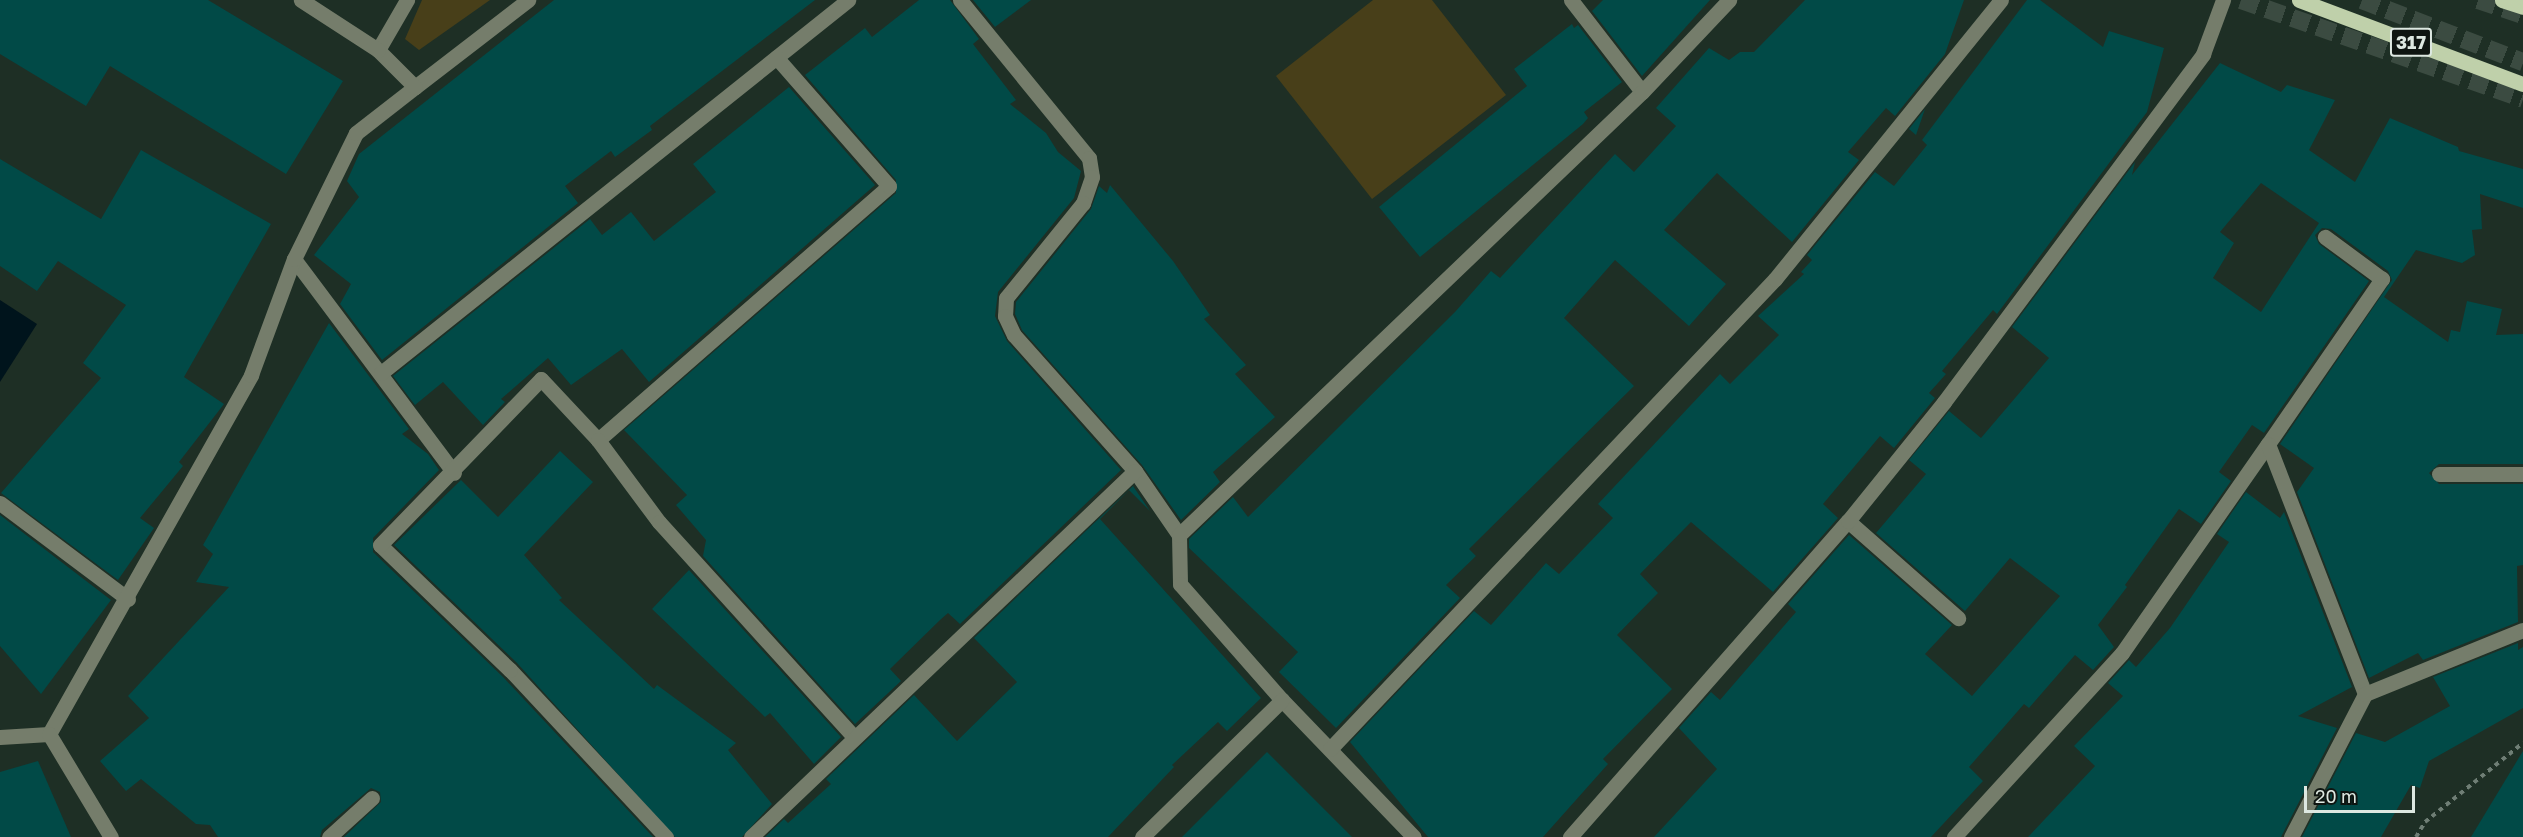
<!DOCTYPE html>
<style>
body{margin:0}
#map{position:relative;width:2523px;height:837px;overflow:hidden;background:#1e2f25;font-family:"Golos Text",sans-serif}
div>[style]{position:absolute}
[style*='--x']{left:calc(var(--x)*1px);top:calc(var(--y)*1px);width:calc(var(--w)*1px);rotate:calc(var(--a)*1deg)}
.green>*{inset:0;background:#483f19}
.water>*{inset:0;background:#00141c}
.building>*{inset:0;background:#014a47}
.highway-tunnel>*{height:18px;margin-top:-9px;transform-origin:0;background:repeating-linear-gradient(90deg,#3b4b41 0 18px,transparent 0 27px)}
.path>*{height:4px;margin-top:-2px;transform-origin:0;background:repeating-linear-gradient(90deg,#6f7e75 0 4.5px,transparent 0 9px)}
.minor>*{height:15px;margin:-7.5px;padding:0 7.5px;transform-origin:7.5px;border-radius:7.5px;background:#757d6b}
.major>*{height:15px;margin:-7.5px;padding:0 7.5px;transform-origin:7.5px;border-radius:7.5px;background:#bfd0aa}
span{translate:-50% -50%;white-space:nowrap;text-align:center;line-height:1.15;-webkit-text-stroke:5px #0e1511;paint-order:stroke}
.shield-label span{padding:2px 4px;background:#0e1511;border:2px solid;border-radius:4px;-webkit-text-stroke-width:0}
.shield-label{font-size:18px;color:#dde8e1;font-weight:700}
.scale{position:absolute;left:2304px;top:786px;width:111px;height:27px;box-sizing:border-box;border:3px solid #dde8e1;border-top:0;padding-left:8px;font-size:18px;line-height:21px;white-space:nowrap;color:#dde8e1;-webkit-text-stroke:4px #0e1511;paint-order:stroke}
</style>
<div id="map">
<div class="green">
<i style="clip-path:polygon(422px 0,490px 0,419px 50px,405px 39px)"></i>
<i style="clip-path:polygon(1373px 0,1432px 0,1506px 95px,1372px 199px,1276px 76px)"></i>
</div>
<div class="water">
<i style="clip-path:polygon(0 300px,37px 324px,0 382px)"></i>
</div>
<div class="building">
<i style="clip-path:polygon(0 0,208px 0,343px 81px,286px 174px,110px 66px,86px 106px,0 54px)"></i>
<i style="clip-path:polygon(554px 0,815px 0,650px 126px,652px 130px,615px 157px,611px 151px,565px 186px,578px 203px,382px 360px,340px 304px,351px 284px,314px 255px,359px 197px,347px 181px,359px 154px)"></i>
<i style="clip-path:polygon(919px 0,950px 0,979px 39px,973px 44px,1016px 100px,1010px 104px,1046px 133px,1058px 152px,1081px 171px,1074px 198px,998px 292px,995px 316px,1007px 341px,1121px 470px,960px 624px,948px 613px,940px 620px,890px 669px,901px 681px,855px 724px,703px 556px,706px 540px,676px 505px,687px 495px,624px 430px,896px 193px,896px 180px,805px 75px,865px 28px,872px 37px)"></i>
<i style="clip-path:polygon(973px 0,1031px 0,995px 27px)"></i>
<i style="clip-path:polygon(1603px 0,1710px 0,1642px 76px,1592px 11px)"></i>
<i style="clip-path:polygon(1805px 0,1964px 0,1945px 54px,1895px 116px,1886px 108px,1848px 152px,1859px 160px,1792px 242px,1717px 173px,1664px 230px,1726px 284px,1689px 326px,1615px 260px,1564px 318px,1634px 386px,1469px 549px,1476px 556px,1446px 585px,1460px 598px,1336px 728px,1279px 672px,1298px 652px,1189px 548px,1189px 539px,1233px 497px,1248px 517px,1455px 312px,1491px 271px,1500px 278px,1615px 154px,1634px 172px,1676px 126px,1656px 108px,1709px 48px,1729px 60px,1740px 52px,1754px 52px)"></i>
<i style="clip-path:polygon(2027px 0,2040px 0,2103px 47px,2109px 31px,2164px 48px,2147px 112px,1997px 314px,1993px 310px,1942px 371px,1946px 374px,1929px 393px,1935px 398px,1894px 448px,1880px 436px,1823px 504px,1838px 518px,1773px 592px,1691px 522px,1640px 574px,1658px 593px,1617px 635px,1672px 689px,1603px 759px,1608px 764px,1543px 837px,1428px 837px,1350px 742px,1474px 611px,1491px 625px,1546px 563px,1559px 574px,1613px 518px,1598px 504px,1720px 374px,1730px 384px,1779px 335px,1758px 316px,1804px 274px,1801px 272px,1812px 260px,1807px 255px,1875px 172px,1894px 186px,1927px 145px,1922px 140px)"></i>
<i style="clip-path:polygon(1572px 24px,1574px 28px,1578px 25px,1622px 82px,1584px 112px,1588px 118px,1583px 124px,1420px 257px,1379px 207px,1527px 86px,1514px 69px)"></i>
<i style="clip-path:polygon(evenodd,2220px 63px,2281px 92px,2287px 85px,2335px 100px,2309px 150px,2355px 182px,2390px 118px,2458px 147px,2459px 151px,2523px 169px,2523px 208px,2480px 194px,2482px 229px,2472px 230px,2475px 255px,2462px 263px,2416px 250px,2384px 297px,2448px 342px,2451px 330px,2460px 332px,2467px 301px,2502px 309px,2496px 335px,2523px 334px,2523px 464px,2439px 464px,2429px 473px,2439px 484px,2523px 484px,2523px 565px,2517px 566px,2518px 622px,2423px 660px,2418px 653px,2369px 678px,2297px 492px,2314px 468px,2280px 444px,2392px 280px,2388px 271px,2331px 229px,2322px 228px,2315px 235px,2319px 244px,2369px 281px,2264px 433px,2252px 425px,2219px 472px,2231px 481px,2201px 524px,2179px 509px,2125px 585px,2127px 587px,2098px 625px,2114px 647px,2093px 670px,2075px 655px,2029px 708px,2024px 704px,1969px 767px,1983px 781px,1931px 837px,1654px 837px,1717px 769px,1679px 728px,1711px 692px,1720px 700px,1796px 612px,1788px 604px,1849px 535px,1952px 625px,1925px 654px,1972px 696px,2060px 596px,2010px 558px,1965px 611px,1876px 533px,1926px 474px,1909px 460px,1949px 411px,1981px 438px,2049px 358px,2012px 327px,2135px 162px,2132px 175px,2220px 63px,2261px 183px,2319px 223px,2261px 312px,2213px 278px,2234px 243px,2220px 232px,2261px 183px)"></i>
<i style="clip-path:polygon(789px 87px,875px 185px,649px 382px,622px 349px,571px 385px,548px 358px,501px 399px,505px 402px,483px 425px,443px 382px,415px 405px,393px 376px,590px 219px,602px 235px,631px 212px,654px 241px,716px 192px,693px 164px)"></i>
<i style="clip-path:polygon(1925px 109px,1916px 135px,1909px 129px)"></i>
<i style="clip-path:polygon(141px 150px,271px 224px,184px 377px,224px 404px,179px 462px,183px 466px,140px 518px,154px 528px,118px 580px,1px 493px,101px 378px,83px 363px,126px 305px,58px 261px,37px 291px,0 266px,0 159px,101px 219px)"></i>
<i style="clip-path:polygon(1110px 185px,1173px 261px,1210px 315px,1204px 319px,1246px 365px,1235px 374px,1275px 417px,1213px 472px,1220px 482px,1181px 520px,1142px 465px,1022px 330px,1015px 314px,1016px 302px,1091px 209px,1099px 186px,1107px 193px)"></i>
<i style="clip-path:polygon(329px 323px,409px 429px,402px 434px,428px 454px,439px 470px,373px 538px,373px 552px,503px 677px,653px 837px,344px 837px,381px 802px,380px 792px,371px 788px,322px 830px,320px 837px,218px 837px,210px 825px,196px 824px,141px 779px,126px 791px,100px 761px,149px 718px,128px 696px,229px 587px,196px 582px,213px 554px,203px 545px)"></i>
<i style="clip-path:polygon(560px 451px,593px 482px,524px 555px,562px 598px,559px 600px,654px 689px,657px 685px,736px 743px,728px 750px,772px 804px,742px 837px,675px 837px,517px 663px,394px 545px,461px 480px,498px 517px)"></i>
<i style="clip-path:polygon(1133px 486px,1150px 511px,1129px 490px,1100px 519px,1261px 698px,1227px 731px,1218px 722px,1172px 765px,1174px 767px,1108px 837px,765px 837px,784px 819px,788px 823px,831px 784px,826px 779px,914px 695px,957px 741px,1017px 682px,974px 638px)"></i>
<i style="clip-path:polygon(2246px 492px,2280px 518px,2284px 512px,2352px 687px,2298px 716px,2337px 728px,2281px 837px,2028px 837px,2095px 766px,2074px 746px,2123px 696px,2108px 683px,2129px 660px,2136px 667px,2170px 628px,2229px 542px,2217px 534px)"></i>
<i style="clip-path:polygon(0 515px,111px 600px,41px 694px,0 646px)"></i>
<i style="clip-path:polygon(689px 570px,841px 737px,814px 764px,770px 713px,765px 717px,652px 609px)"></i>
<i style="clip-path:polygon(2518px 643px,2518px 650px,2523px 647px,2523px 708px,2429px 761px,2420px 788px,2411px 785px,2381px 837px,2302px 837px,2356px 733px,2385px 742px,2450px 706px,2433px 677px)"></i>
<i style="clip-path:polygon(2523px 751px,2523px 837px,2471px 837px)"></i>
<i style="clip-path:polygon(1267px 752px,1352px 837px,1182px 837px)"></i>
<i style="clip-path:polygon(38px 761px,71px 837px,0 837px,0 772px)"></i>
</div>
<div class="highway-tunnel">
<i style="--x:2241;--y:0;--w:299;--a:19.3"></i>
<i style="--x:2362;--y:0;--w:173;--a:21.1"></i>
<i style="--x:2478;--y:0;--w:47;--a:18.4"></i>
</div>
<div class="path">
<i style="--x:2416;--y:837;--w:17;--a:-59"></i>
<i style="--x:2425;--y:822;--w:126;--a:-38.9"></i>
</div>
<div class="minor">
<i style="--x:960;--y:0;--w:204;--a:50.8"></i>
<i style="--x:1089;--y:158;--w:19;--a:81"></i>
<i style="--x:1092;--y:177;--w:28;--a:109"></i>
<i style="--x:1083;--y:203;--w:122;--a:129"></i>
<i style="--x:1006;--y:298;--w:18;--a:93"></i>
<i style="--x:1005;--y:316;--w:21;--a:65"></i>
<i style="--x:1014;--y:335;--w:182;--a:48.3"></i>
<i style="--x:1135;--y:471;--w:78;--a:55.5"></i>
<i style="--x:1179;--y:535;--w:49;--a:88.8"></i>
<i style="--x:1180;--y:584;--w:154;--a:48.7"></i>
<i style="--x:1282;--y:700;--w:190;--a:46.1"></i>
<i style="--x:1571;--y:0;--w:116;--a:52.3"></i>
<i style="--x:378;--y:50;--w:58;--a:-59.9"></i>
<i style="--x:415;--y:87;--w:143;--a:-37.6"></i>
<i style="--x:294;--y:259;--w:267;--a:53.2"></i>
<i style="--x:381;--y:373;--w:598;--a:-38.61"></i>
<i style="--x:598;--y:440;--w:386;--a:-41.1"></i>
<i style="--x:889;--y:186;--w:171;--a:-131.2"></i>
<i style="--x:2268;--y:444;--w:201;--a:-55.4"></i>
<i style="--x:2382;--y:279;--w:71;--a:-143.6"></i>
<i style="--x:2439;--y:474;--w:84;--a:0"></i>
<i style="--x:0;--y:503;--w:160;--a:36.9"></i>
<i style="--x:1848;--y:521;--w:147;--a:41.4"></i>
<i style="--x:1179;--y:535;--w:641;--a:-43.74"></i>
<i style="--x:1642;--y:92;--w:127;--a:-46.6"></i>
<i style="--x:49;--y:734;--w:412;--a:-60.6"></i>
<i style="--x:251;--y:375;--w:124;--a:-69.7"></i>
<i style="--x:294;--y:259;--w:140;--a:-63.8"></i>
<i style="--x:356;--y:133;--w:75;--a:-37.9"></i>
<i style="--x:415;--y:87;--w:52;--a:-135"></i>
<i style="--x:378;--y:50;--w:92;--a:-147"></i>
<i style="--x:0;--y:737;--w:49;--a:-3.5"></i>
<i style="--x:49;--y:734;--w:120;--a:59"></i>
<i style="--x:1330;--y:749;--w:647;--a:-46.57"></i>
<i style="--x:1775;--y:279;--w:359;--a:-51"></i>
<i style="--x:329;--y:837;--w:58;--a:-42.2"></i>
<i style="--x:666;--y:837;--w:229;--a:-133"></i>
<i style="--x:510;--y:670;--w:180;--a:-136.1"></i>
<i style="--x:380;--y:545;--w:231;--a:-45.9"></i>
<i style="--x:541;--y:379;--w:83;--a:46.9"></i>
<i style="--x:598;--y:440;--w:102;--a:53.4"></i>
<i style="--x:659;--y:522;--w:290;--a:47.8"></i>
<i style="--x:751;--y:837;--w:530;--a:-43.63"></i>
<i style="--x:1142;--y:837;--w:196;--a:-44.4"></i>
<i style="--x:1570;--y:837;--w:421;--a:-48.7"></i>
<i style="--x:1848;--y:521;--w:153;--a:-51.1"></i>
<i style="--x:1944;--y:402;--w:434;--a:-53.3"></i>
<i style="--x:2203;--y:54;--w:58;--a:-69.7"></i>
<i style="--x:1954;--y:837;--w:249;--a:-47.6"></i>
<i style="--x:2122;--y:653;--w:255;--a:-55.1"></i>
<i style="--x:2268;--y:444;--w:268;--a:68.8"></i>
<i style="--x:2291;--y:837;--w:161;--a:-62.6"></i>
<i style="--x:2365;--y:694;--w:170;--a:-22.1"></i>
</div>
<div class="major">
<i style="--x:2299;--y:0;--w:239;--a:20.6"></i>
<i style="--x:2502;--y:0;--w:22;--a:18"></i>
</div>
<div class="shield-label">
<span style="left:2411px;top:42px">317</span>
</div>
<div class="scale">20 m</div>
</div>
